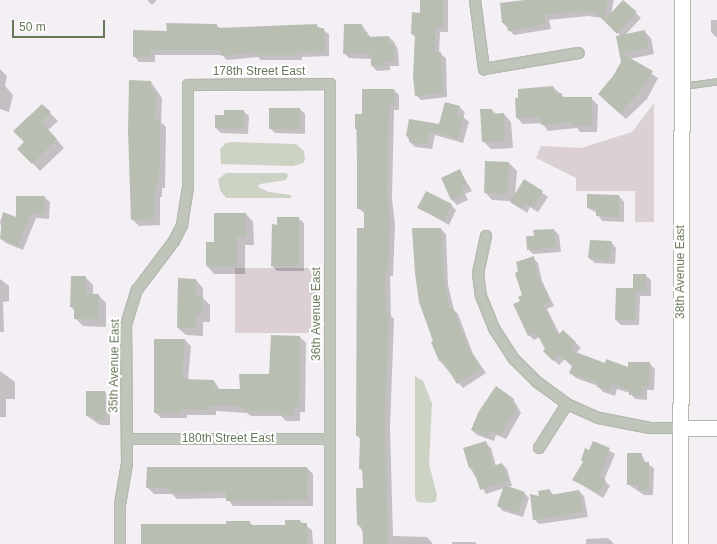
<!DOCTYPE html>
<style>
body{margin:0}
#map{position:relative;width:717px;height:544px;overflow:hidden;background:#f4eff4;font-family:Arial,sans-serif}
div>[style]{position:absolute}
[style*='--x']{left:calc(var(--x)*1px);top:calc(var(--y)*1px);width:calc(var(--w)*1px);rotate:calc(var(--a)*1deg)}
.green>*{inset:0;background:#dbd0d4}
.water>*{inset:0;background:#ccd2c4}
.shadow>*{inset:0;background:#0003}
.building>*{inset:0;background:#b9beb3}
.roads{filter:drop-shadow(1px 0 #b4b9ae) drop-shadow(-1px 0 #b4b9ae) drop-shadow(0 1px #b4b9ae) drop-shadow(0 -1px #b4b9ae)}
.lane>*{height:5px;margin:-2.5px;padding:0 2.5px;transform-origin:2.5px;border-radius:2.5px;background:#c0c5bc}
.street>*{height:10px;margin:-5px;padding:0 5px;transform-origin:5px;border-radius:5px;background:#c0c5bc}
.secondary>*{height:15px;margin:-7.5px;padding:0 7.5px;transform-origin:7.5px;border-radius:7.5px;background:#fff}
span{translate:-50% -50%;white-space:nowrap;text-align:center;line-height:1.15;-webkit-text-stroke:4px #fff;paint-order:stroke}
.street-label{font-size:12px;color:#677759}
.scale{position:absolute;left:12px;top:20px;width:93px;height:18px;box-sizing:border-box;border:2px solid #677759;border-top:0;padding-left:5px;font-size:12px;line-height:14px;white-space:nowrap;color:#677759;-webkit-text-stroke:3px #fff;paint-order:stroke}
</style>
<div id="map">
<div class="green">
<i style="clip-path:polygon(654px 103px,654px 222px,635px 222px,635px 191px,576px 191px,576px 178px,536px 158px,541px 146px,581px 148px,632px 132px)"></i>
<i style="clip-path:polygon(235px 268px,319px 268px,319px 333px,235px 333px)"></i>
</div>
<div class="water">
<i style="clip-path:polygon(234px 142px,296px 144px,304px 151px,305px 159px,303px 163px,293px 166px,221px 164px,220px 149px,226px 143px)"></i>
<i style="clip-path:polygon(226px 173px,286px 173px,288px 175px,286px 180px,260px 184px,258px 187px,269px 192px,291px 195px,291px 198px,226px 198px,220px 190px,218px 179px)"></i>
<i style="clip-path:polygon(415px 376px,423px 381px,432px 403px,429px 464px,437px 495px,436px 501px,431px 503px,417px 502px,415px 497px)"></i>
</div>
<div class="shadow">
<i style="clip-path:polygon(147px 0,157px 0,152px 5px)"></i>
<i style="clip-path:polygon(420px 0,448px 0,448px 32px,440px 32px,439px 53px,446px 58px,447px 97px,421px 100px,416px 95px,415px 37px,412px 34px,422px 14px)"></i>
<i style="clip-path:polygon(526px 0,614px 0,611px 14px,623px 1px,641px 18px,625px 35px,644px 31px,651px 38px,654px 54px,629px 59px,658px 78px,647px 99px,626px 119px,605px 100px,622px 62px,617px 37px,621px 36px,602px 18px,588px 16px,549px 20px,551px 29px,514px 35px,503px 23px)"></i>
<i style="clip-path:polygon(711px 20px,717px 20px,717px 38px,711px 32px)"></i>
<i style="clip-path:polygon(216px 25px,221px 29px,316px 25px,329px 34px,329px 56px,302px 57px,302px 60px,261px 60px,258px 57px,227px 60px,222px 55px,155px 55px,155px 62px,139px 62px,134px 56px,168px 32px)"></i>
<i style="clip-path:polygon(362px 25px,371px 38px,389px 37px,394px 42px,398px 50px,399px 66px,390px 66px,390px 70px,377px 71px,372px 66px,372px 59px,349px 58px,344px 53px)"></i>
<i style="clip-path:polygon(0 69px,7px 76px,5px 86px,13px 95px,9px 112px,0 109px)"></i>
<i style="clip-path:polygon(130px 81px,151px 82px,162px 98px,161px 122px,166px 127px,165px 188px,162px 188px,162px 197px,160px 197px,160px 225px,139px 226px,132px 219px)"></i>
<i style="clip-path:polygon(553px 87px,565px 98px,591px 98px,598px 105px,597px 132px,580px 132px,577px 128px,548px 131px,542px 123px,523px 124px,517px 118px)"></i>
<i style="clip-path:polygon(394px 90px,399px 95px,399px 110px,394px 110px,392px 199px,395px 224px,393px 276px,390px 276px,391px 316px,394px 319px,390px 428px,393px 536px,427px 537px,433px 544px,364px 544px,363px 531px,358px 525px,364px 489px,364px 472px,360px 469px,361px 439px,357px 436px,365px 229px,365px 214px,358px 208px,356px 115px,363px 115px)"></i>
<i style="clip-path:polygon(42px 105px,58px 121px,48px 130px,64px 148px,40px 171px,19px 149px,26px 142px)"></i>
<i style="clip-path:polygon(459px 107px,465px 112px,463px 117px,469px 122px,463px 143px,435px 135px,432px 149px,415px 147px,410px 142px,407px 136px,440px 125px)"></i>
<i style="clip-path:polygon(300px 109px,305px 114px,305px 134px,275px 133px,270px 128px)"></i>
<i style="clip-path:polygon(492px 110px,496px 114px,504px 114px,511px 122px,513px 148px,491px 149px,483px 141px)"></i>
<i style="clip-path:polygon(243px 111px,249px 116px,248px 134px,221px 133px,216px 128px,225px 116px)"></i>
<i style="clip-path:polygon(509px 163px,517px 171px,515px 196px,525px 181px,548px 197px,538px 212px,530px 207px,527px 213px,511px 201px,492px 200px,485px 192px)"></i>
<i style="clip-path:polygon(460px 171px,472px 191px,465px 194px,468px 200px,457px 205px,452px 200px)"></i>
<i style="clip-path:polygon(619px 196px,624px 202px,624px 222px,602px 221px,597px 213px,588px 208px)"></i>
<i style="clip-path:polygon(44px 197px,50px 202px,49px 219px,36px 218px,23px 250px,6px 243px,0 238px,3px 232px,0 222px,3px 214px,17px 219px)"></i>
<i style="clip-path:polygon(451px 205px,456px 210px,449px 225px,419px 208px)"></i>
<i style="clip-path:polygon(246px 214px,253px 222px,254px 245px,245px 245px,245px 274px,214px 274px,207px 266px,215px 243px)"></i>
<i style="clip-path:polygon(298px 218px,304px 223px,304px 271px,277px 271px,272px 266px,278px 226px)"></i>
<i style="clip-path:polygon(414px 229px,441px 229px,446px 234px,448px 285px,454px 310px,458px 314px,473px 354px,486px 373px,463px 388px,440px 361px)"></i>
<i style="clip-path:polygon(554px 230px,559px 235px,561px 252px,533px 254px,528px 249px,535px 236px)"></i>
<i style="clip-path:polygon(611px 242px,616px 248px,615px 264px,595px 263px,589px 258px)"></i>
<i style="clip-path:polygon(533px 258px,538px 263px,542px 281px,554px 306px,547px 309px,560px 335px,563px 331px,581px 348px,576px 353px,605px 364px,629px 368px,649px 363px,655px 369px,654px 390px,647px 390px,647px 400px,635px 399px,630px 393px,617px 389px,615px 396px,603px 392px,598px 386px,576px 378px,570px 373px,573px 366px,565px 359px,559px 365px,544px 351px,546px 350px,540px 337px,534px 340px,529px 335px,521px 302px)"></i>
<i style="clip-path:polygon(645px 275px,651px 280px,651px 296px,640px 296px,639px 325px,621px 325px,616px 320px)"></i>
<i style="clip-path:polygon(85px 277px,93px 285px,93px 295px,98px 295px,106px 303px,106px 327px,83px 326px,75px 318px,75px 311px,71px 307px)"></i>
<i style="clip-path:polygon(0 279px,9px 286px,9px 301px,3px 302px,4px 332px,0 332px)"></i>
<i style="clip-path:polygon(196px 280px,203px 288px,203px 298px,210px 305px,210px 322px,203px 322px,203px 336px,186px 335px,178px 328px)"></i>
<i style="clip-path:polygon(300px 337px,306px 343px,305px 412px,300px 412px,300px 421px,286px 421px,281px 416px,251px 416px,247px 413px,216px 411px,216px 415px,187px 415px,187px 418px,161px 418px,155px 412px,185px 340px,191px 346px,188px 381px,214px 381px,220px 390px,241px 390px,270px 375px)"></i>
<i style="clip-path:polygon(0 371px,15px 382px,15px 399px,6px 399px,6px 417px,0 417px)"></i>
<i style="clip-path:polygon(105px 392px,110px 397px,110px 425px,100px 425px,87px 416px)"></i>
<i style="clip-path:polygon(513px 399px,521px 413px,506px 439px,496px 435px,494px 441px,477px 435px,472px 430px)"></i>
<i style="clip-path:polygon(485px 442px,491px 448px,496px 466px,502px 464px,507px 469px,512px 486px,507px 487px,524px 493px,529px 498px,523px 517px,503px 511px,498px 506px,504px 488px,486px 494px,470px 468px,465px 448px)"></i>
<i style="clip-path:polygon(594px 442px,615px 454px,604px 480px,610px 486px,603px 498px,574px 480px)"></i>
<i style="clip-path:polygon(641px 454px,646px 463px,654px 468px,653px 495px,644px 495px,628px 484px)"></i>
<i style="clip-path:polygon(307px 468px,313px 474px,313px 506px,233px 506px,227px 498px,177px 499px,172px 494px,154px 494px,147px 487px)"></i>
<i style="clip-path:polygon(549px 490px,554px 495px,579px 491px,584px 496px,588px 517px,539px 524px,534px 519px,540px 498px)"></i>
<i style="clip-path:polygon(300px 521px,312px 530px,313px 544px,142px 544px,227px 525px,249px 522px,254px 526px,286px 526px)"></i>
<i style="clip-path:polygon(608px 538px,614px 544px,645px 544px,586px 544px,586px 539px)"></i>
<i style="clip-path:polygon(452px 542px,475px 542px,477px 544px,452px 544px)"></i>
</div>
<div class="building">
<i style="clip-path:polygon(420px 0,443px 0,443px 27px,435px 27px,435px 51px,441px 52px,443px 93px,415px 96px,413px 77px,415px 34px,411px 34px,412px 12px,420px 13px)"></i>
<i style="clip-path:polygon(525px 0,608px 0,604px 20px,623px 0,637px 12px,617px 34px,596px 13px,582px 11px,544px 15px,546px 24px,508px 31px,507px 23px,502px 23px,500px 3px)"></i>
<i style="clip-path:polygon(166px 23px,217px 24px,217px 28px,317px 24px,317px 28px,324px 28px,325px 51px,297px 52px,297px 55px,255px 55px,255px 52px,221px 56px,221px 50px,151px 50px,150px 57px,133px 57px,133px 30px,167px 31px)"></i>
<i style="clip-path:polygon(344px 24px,362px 24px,362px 32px,367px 32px,366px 37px,389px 36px,389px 44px,394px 44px,394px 61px,385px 62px,385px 66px,371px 66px,371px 54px,343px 54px)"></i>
<i style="clip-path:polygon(645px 30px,648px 48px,621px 53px,653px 71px,640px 92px,619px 113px,598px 94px,613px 76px,621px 62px,616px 36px)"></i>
<i style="clip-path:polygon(129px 80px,151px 81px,151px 91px,156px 91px,155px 119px,160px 119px,159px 182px,156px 182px,156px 191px,154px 191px,154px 219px,131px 220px,128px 131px)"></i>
<i style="clip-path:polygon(553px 86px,554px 94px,562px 93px,562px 97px,592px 97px,591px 126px,573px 126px,573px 122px,541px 125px,540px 117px,516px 118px,515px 98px,518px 98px,518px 89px)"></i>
<i style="clip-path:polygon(362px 89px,394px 89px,394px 105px,389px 105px,387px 193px,390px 218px,388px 271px,385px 271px,386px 312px,389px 312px,385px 422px,388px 544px,363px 544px,362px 525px,357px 525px,356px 488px,363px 488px,362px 469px,359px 469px,360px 436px,356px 436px,357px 228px,364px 228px,364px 209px,357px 209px,357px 129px,355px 129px,355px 114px,362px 114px)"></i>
<i style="clip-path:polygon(445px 102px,460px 106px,457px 115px,464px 116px,458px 139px,430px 131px,427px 144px,409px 142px,410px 137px,406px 136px,409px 119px,439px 124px)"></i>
<i style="clip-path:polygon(42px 104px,51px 112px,41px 122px,57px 139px,32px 164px,17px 149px,24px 142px,13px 131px)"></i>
<i style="clip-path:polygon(269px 108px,300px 108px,300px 129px,269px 129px)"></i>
<i style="clip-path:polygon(480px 109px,492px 109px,492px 114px,504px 113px,505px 141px,482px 142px)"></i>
<i style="clip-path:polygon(224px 110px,244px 110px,243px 129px,215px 128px,215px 115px,224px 115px)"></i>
<i style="clip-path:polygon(485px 161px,509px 162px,507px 194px,484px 193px)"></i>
<i style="clip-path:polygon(460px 169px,467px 185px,461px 188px,464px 194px,451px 200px,441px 178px)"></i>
<i style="clip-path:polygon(524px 179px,543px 191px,533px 208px,525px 203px,521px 209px,510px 202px)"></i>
<i style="clip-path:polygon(426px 191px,452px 204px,444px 221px,417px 208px)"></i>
<i style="clip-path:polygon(587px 194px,619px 195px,619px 217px,596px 216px,596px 209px,587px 208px)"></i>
<i style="clip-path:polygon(16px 196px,45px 196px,44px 214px,31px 214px,18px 246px,0 239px,3px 212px,16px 217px)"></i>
<i style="clip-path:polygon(214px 213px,246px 213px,246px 237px,237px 237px,237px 266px,206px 266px,206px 242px,214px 242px)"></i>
<i style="clip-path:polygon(277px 217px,299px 217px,299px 266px,271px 266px,272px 224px,277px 225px)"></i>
<i style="clip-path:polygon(412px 228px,441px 228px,444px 279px,450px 309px,453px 308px,468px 347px,481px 368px,457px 384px,442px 360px,439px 361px,431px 342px,433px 341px,419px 302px,415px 273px)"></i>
<i style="clip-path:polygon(554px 229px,556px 247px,527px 250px,526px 236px,534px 236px,533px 230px)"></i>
<i style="clip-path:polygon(590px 240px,612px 241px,610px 260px,588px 258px)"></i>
<i style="clip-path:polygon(534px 256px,537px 274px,550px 301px,543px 304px,558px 335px,563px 330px,576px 342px,570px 350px,605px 363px,606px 359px,628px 367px,628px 362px,650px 362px,649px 386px,642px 386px,642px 395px,629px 395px,629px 390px,612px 384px,609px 391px,597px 387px,598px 383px,569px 373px,572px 366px,559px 355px,553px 361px,543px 351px,545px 349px,536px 332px,528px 336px,513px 304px,520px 301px,518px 297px,522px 295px,515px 273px,518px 271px,516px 262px)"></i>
<i style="clip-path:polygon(633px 274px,646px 274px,646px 291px,635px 291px,635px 320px,615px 320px,616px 288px,633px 288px)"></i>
<i style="clip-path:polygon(71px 276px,86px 276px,86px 294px,99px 294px,98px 319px,74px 319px,74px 307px,70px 307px)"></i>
<i style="clip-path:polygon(178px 278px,196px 279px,196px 296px,203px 296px,202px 315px,196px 314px,195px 328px,177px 328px)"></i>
<i style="clip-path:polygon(271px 335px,300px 336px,299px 406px,294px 406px,294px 415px,279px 415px,279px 411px,244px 411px,244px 407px,235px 406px,210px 406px,210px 410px,181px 409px,181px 413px,154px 413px,154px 339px,185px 339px,182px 379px,214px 380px,214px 387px,219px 389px,240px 389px,239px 374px,269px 374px)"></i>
<i style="clip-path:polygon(496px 386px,514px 399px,511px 403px,517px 407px,501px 435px,491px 431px,488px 437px,471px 430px,479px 411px)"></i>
<i style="clip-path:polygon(86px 391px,105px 391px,105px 420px,94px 420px,94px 416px,86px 416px)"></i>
<i style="clip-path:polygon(486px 441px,493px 466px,502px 463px,508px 480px,480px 490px,473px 467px,469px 468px,463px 448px)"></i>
<i style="clip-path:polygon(593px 441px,610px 448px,599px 476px,606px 480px,598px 493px,572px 480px,583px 462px,581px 460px,585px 448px,589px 450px)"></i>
<i style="clip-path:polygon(627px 453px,642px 453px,641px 462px,649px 462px,649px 490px,638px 490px,638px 485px,627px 485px)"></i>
<i style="clip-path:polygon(147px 467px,307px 467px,307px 500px,226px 501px,226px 492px,169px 493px,169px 488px,146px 488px)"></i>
<i style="clip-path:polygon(504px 485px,525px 492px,518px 513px,497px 506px)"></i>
<i style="clip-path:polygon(550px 489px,550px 495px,579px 490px,583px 512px,533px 520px,530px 494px,539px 496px,538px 491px)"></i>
<i style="clip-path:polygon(285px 520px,300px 520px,300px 523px,307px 523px,307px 544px,141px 544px,141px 524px,226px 524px,226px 521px,250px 521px,250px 525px,285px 525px)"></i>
</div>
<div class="roads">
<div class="lane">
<i style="--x:683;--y:86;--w:34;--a:-8"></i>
</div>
<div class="street">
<i style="--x:475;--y:0;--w:70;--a:82.6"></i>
<i style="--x:484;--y:69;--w:96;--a:-9.6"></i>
<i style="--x:486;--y:236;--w:38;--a:102"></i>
<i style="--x:478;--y:273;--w:23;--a:83"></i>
<i style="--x:481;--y:296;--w:37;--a:68"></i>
<i style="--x:495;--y:330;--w:35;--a:57"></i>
<i style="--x:514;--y:359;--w:33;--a:45"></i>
<i style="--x:537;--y:382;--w:37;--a:36"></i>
<i style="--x:567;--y:404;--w:35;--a:24"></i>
<i style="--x:599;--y:418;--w:52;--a:11.1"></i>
<i style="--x:650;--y:428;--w:30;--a:0"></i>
<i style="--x:127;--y:439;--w:203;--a:0"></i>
<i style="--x:539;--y:448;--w:52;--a:-57.5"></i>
<i style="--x:120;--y:544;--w:39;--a:-90"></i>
<i style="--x:120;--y:505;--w:43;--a:-80.5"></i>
<i style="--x:127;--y:463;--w:138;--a:-90.4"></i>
<i style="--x:126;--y:325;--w:37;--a:-73"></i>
<i style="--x:137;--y:290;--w:61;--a:-52.9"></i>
<i style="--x:174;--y:241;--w:18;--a:-63"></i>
<i style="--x:182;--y:225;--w:38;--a:-81"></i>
<i style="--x:188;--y:187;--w:102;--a:-90"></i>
<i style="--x:188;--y:85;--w:142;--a:-0.4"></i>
<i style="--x:330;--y:84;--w:460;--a:90"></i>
</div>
<div class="secondary">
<i style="--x:680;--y:428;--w:37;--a:0"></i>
<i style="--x:680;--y:544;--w:544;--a:-89.79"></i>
</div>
</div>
<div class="street-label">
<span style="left:259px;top:72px">178th Street East</span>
<span style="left:681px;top:272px;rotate:-90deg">38th Avenue East</span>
<span style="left:317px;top:314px;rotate:-90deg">36th Avenue East</span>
<span style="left:115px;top:366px;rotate:-89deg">35th Avenue East</span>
<span style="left:228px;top:439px">180th Street East</span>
</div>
<div class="scale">50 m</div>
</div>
